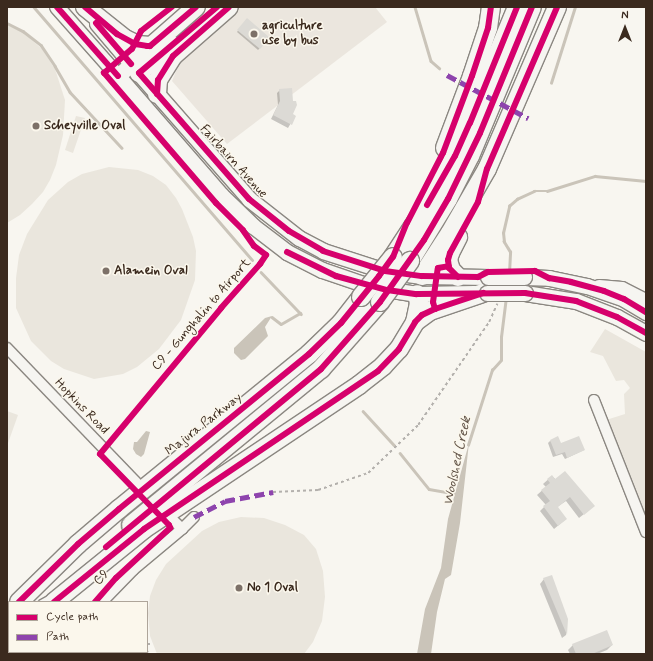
<!DOCTYPE html>
<style>
body{margin:0}
#map{position:relative;width:653px;height:661px;overflow:hidden;background:#f8f6f0;font-family:Mynerve,sans-serif}
div>[style]{position:absolute}
[style*='--x']{left:calc(var(--x)*1px);top:calc(var(--y)*1px);width:calc(var(--w)*1px);rotate:calc(var(--a)*1deg)}
.built>*{inset:0;background:#ebe6de}
.green>*{inset:0;background:#eae6dd}
.water>*{inset:0;background:#cac4b9}
.shadow>*{inset:0;background:#0003}
.stream>*{height:2.5px;margin:-1.25px;padding:0 1.25px;transform-origin:1.25px;border-radius:1.25px;background:#cac4b9}
.building>*{inset:0;background:#dcdad5}
.path>*{height:1.5px;margin-top:-0.75px;transform-origin:0;background:repeating-linear-gradient(90deg,#b3b0ac 0 3px,transparent 0 6px)}
.roads{filter:drop-shadow(1px 0 #8b8781) drop-shadow(-1px 0 #8b8781) drop-shadow(0 1px #8b8781) drop-shadow(0 -1px #8b8781)}
.lane>*{height:5px;margin:-2.5px;padding:0 2.5px;transform-origin:2.5px;border-radius:2.5px;background:#f6f5f1}
.street>*{height:10px;margin:-5px;padding:0 5px;transform-origin:5px;border-radius:5px;background:#f6f5f1}
.secondary>*{height:14px;margin:-7px;padding:0 7px;transform-origin:7px;border-radius:7px;background:#f6f5f1}
.primary>*{height:15px;margin:-7.5px;padding:0 7.5px;transform-origin:7.5px;border-radius:7.5px;background:#f6f5f1}
.highway>*{height:18px;margin:-9px;padding:0 9px;transform-origin:9px;border-radius:9px;background:#f6f5f1}
.bridges{filter:drop-shadow(1px 0 #8b8781) drop-shadow(-1px 0 #8b8781) drop-shadow(0 1px #8b8781) drop-shadow(0 -1px #8b8781)}
.primary-bridge>*{height:15px;margin:-7.5px;padding:0 7.5px;transform-origin:7.5px;border-radius:7.5px;background:#f6f5f1}
.highway-bridge>*{height:18px;margin:-9px;padding:0 9px;transform-origin:9px;border-radius:9px;background:#f6f5f1}
.quiet>*{height:5px;margin-top:-2.5px;transform-origin:0;background:repeating-linear-gradient(90deg,#8e44ad 0 10px,transparent 0 15px)}
.cycleway>*{height:6px;margin:-3px;padding:0 3px;transform-origin:3px;border-radius:3px;background:#d6006c}
.dots>*{width:11px;height:11px;translate:-50% -50%;box-sizing:border-box;border:2px solid #fbf7ec;border-radius:50%}
span{translate:-50% -50%;white-space:nowrap;text-align:center;line-height:1.15;-webkit-text-stroke:3px #fbf7ec;paint-order:stroke}
.poi-label{font-size:13px;color:#3b2a1e;font-weight:700}
.left{translate:0 -50%;text-align:left}
.street-label{font-size:13px;color:#3b2a1e}
.water-label{font-size:14px;color:#605246;font-style:italic}
.frame{position:absolute;inset:0;border:8px solid #3b2a1e;pointer-events:none}
.legend{position:absolute;left:8px;top:601px;width:140px;height:52px;box-sizing:border-box;background:#fbf7ec;border:1px solid #aea59a;margin:0;padding:5px 7px;list-style:none;font-size:12px;color:#3b2a1e}
.legend li{display:flex;align-items:center;gap:8px;height:20px}
.legend b{width:20px;border:1px solid #aea59a}
.north{position:absolute;left:605px;top:8px;width:40px;height:40px;-webkit-text-stroke:3px #fbf7ec;paint-order:stroke;rotate:0deg;font-size:11px;font-weight:700;line-height:16px;text-align:center;color:#3b2a1e}
.north::after{content:'';display:block;margin:auto;width:14px;height:18px;background:#3b2a1e;clip-path:polygon(50% 0,100% 100%,50% 72%,0 100%)}
</style>
<div id="map">
<div class="built">
<i style="clip-path:polygon(238px 7px,375px 7px,387px 22px,227px 144px,172px 81px,181px 59px)"></i>
</div>
<div class="green">
<i style="clip-path:polygon(7px 25px,24px 33px,42px 49px,55px 69px,65px 100px,63px 135px,56px 165px,50px 180px,43px 192px,32px 204px,20px 215px,7px 223px)"></i>
<i style="clip-path:polygon(76px 116px,85px 118px,73px 153px,65px 150px)"></i>
<i style="clip-path:polygon(109px 167px,138px 170px,153px 176px,166px 185px,176px 198px,182px 209px,193px 237px,196px 251px,195px 280px,181px 320px,159px 349px,137px 367px,123px 374px,94px 379px,64px 369px,51px 361px,31px 341px,16px 308px,16px 278px,19px 255px,27px 234px,48px 200px,68px 182px,82px 174px)"></i>
<i style="clip-path:polygon(605px 329px,646px 352px,646px 517px,606px 420px,625px 414px,624px 394px,630px 388px,624px 380px,616px 381px,603px 356px,590px 352px)"></i>
<i style="clip-path:polygon(7px 411px,18px 415px,7px 446px)"></i>
<i style="clip-path:polygon(241px 517px,264px 518px,285px 525px,304px 535px,316px 549px,323px 571px,325px 597px,322px 621px,313px 642px,304px 654px,157px 654px,150px 636px,148px 613px,150px 596px,156px 580px,166px 564px,202px 531px,219px 522px)"></i>
</div>
<div class="water">
<i style="clip-path:polygon(272px 316px,265px 327px,268px 336px,245px 359px,241px 360px,234px 353px,234px 348px,265px 318px)"></i>
<i style="clip-path:polygon(146px 431px,150px 432px,144px 454px,141px 457px,136px 454px,133px 449px,134px 442px,137px 442px)"></i>
<i style="clip-path:polygon(469px 443px,460px 523px,451px 575px,445px 579px,437px 612px,431px 654px,417px 654px,425px 609px,441px 568px,448px 519px)"></i>
</div>
<div class="shadow">
<i style="clip-path:polygon(247px 19px,269px 38px,258px 50px,237px 32px)"></i>
<i style="clip-path:polygon(280px 90px,291px 114px,295px 116px,288px 128px,271px 119px,278px 105px,277px 93px)"></i>
<i style="clip-path:polygon(550px 441px,561px 444px,584px 450px,565px 459px,562px 454px,553px 457px,548px 443px)"></i>
<i style="clip-path:polygon(552px 476px,589px 510px,579px 518px,566px 501px,557px 507px,566px 519px,554px 529px,540px 511px,546px 505px,537px 495px,546px 487px,543px 484px)"></i>
<i style="clip-path:polygon(544px 579px,567px 619px,566px 635px,562px 638px,540px 584px)"></i>
<i style="clip-path:polygon(573px 645px,612px 645px,607px 650px,597px 654px,570px 654px,568px 650px)"></i>
<i style="clip-path:polygon(147px 649px,149px 652px,146px 654px,135px 654px,134px 652px,147px 652px)"></i>
<i style="clip-path:polygon(537px 653px,558px 654px,536px 654px)"></i>
</div>
<div class="stream">
<i style="--x:34;--y:7;--w:334;--a:49.2"></i>
<i style="--x:415;--y:7;--w:56;--a:73.5"></i>
<i style="--x:431;--y:61;--w:11;--a:41"></i>
<i style="--x:7;--y:23;--w:18;--a:27"></i>
<i style="--x:23;--y:31;--w:23;--a:38"></i>
<i style="--x:41;--y:45;--w:25;--a:56"></i>
<i style="--x:55;--y:66;--w:30;--a:60"></i>
<i style="--x:70;--y:92;--w:76;--a:47.1"></i>
<i style="--x:551;--y:83;--w:80;--a:-72.5"></i>
<i style="--x:261;--y:272;--w:58;--a:46.4"></i>
<i style="--x:509;--y:273;--w:21;--a:-87"></i>
<i style="--x:510;--y:252;--w:12;--a:-121"></i>
<i style="--x:504;--y:242;--w:9;--a:-96"></i>
<i style="--x:503;--y:233;--w:28;--a:-77"></i>
<i style="--x:509;--y:206;--w:11;--a:-41"></i>
<i style="--x:517;--y:199;--w:19;--a:-25"></i>
<i style="--x:534;--y:191;--w:13;--a:0"></i>
<i style="--x:547;--y:191;--w:50;--a:-17.4"></i>
<i style="--x:595;--y:176;--w:51;--a:5.6"></i>
<i style="--x:272;--y:317;--w:11;--a:38"></i>
<i style="--x:281;--y:324;--w:22;--a:-30"></i>
<i style="--x:363;--y:411;--w:46;--a:47.6"></i>
<i style="--x:468;--y:445;--w:79;--a:-72.3"></i>
<i style="--x:492;--y:370;--w:13;--a:-48"></i>
<i style="--x:501;--y:360;--w:23;--a:-90"></i>
<i style="--x:501;--y:337;--w:40;--a:-82.9"></i>
<i style="--x:400;--y:453;--w:46;--a:51.1"></i>
<i style="--x:429;--y:489;--w:29;--a:10"></i>
</div>
<div class="building">
<i style="clip-path:polygon(247px 18px,270px 38px,260px 49px,237px 30px)"></i>
<i style="clip-path:polygon(292px 88px,293px 101px,296px 101px,297px 105px,293px 114px,296px 116px,292px 125px,273px 115px,280px 101px,279px 89px)"></i>
<i style="clip-path:polygon(558px 436px,561px 443px,579px 436px,585px 450px,567px 458px,565px 452px,556px 455px,550px 440px)"></i>
<i style="clip-path:polygon(565px 471px,595px 506px,584px 515px,570px 497px,558px 507px,567px 519px,558px 526px,543px 506px,550px 501px,541px 490px,550px 483px,547px 479px,552px 475px,555px 479px)"></i>
<i style="clip-path:polygon(552px 575px,568px 619px,567px 635px,543px 578px)"></i>
<i style="clip-path:polygon(607px 630px,613px 645px,592px 654px,576px 654px,572px 644px)"></i>
</div>
<div class="path">
<i style="--x:273;--y:492;--w:45;--a:-2.5"></i>
<i style="--x:318;--y:490;--w:53;--a:-18.8"></i>
<i style="--x:368;--y:473;--w:69;--a:-43.8"></i>
<i style="--x:418;--y:425;--w:125;--a:-55.4"></i>
<i style="--x:489;--y:322;--w:20;--a:-66"></i>
<i style="--x:147;--y:644;--w:6;--a:0"></i>
<i style="--x:111;--y:654;--w:3;--a:-45"></i>
</div>
<div class="roads">
<div class="lane">
<i style="--x:41;--y:602;--w:10;--a:-29"></i>
</div>
<div class="street">
<i style="--x:7;--y:348;--w:187;--a:46.1"></i>
<i style="--x:594;--y:400;--w:142;--a:68.5"></i>
<i style="--x:182;--y:529;--w:17;--a:-45"></i>
<i style="--x:102;--y:602;--w:45;--a:-45.9"></i>
<i style="--x:133;--y:570;--w:64;--a:-39.9"></i>
<i style="--x:182;--y:529;--w:16;--a:-135"></i>
</div>
<div class="secondary">
<i style="--x:57;--y:7;--w:92;--a:48.5"></i>
<i style="--x:97;--y:24;--w:52;--a:49.6"></i>
<i style="--x:599;--y:287;--w:23;--a:5"></i>
<i style="--x:622;--y:289;--w:27;--a:27"></i>
</div>
<div class="primary">
<i style="--x:524;--y:277;--w:25;--a:2"></i>
<i style="--x:549;--y:278;--w:39;--a:12"></i>
<i style="--x:587;--y:286;--w:39;--a:19"></i>
<i style="--x:624;--y:299;--w:26;--a:31"></i>
<i style="--x:474;--y:293;--w:57;--a:179"></i>
<i style="--x:417;--y:294;--w:46;--a:-171.2"></i>
<i style="--x:372;--y:287;--w:53;--a:-161.2"></i>
<i style="--x:322;--y:270;--w:39;--a:-153"></i>
<i style="--x:287;--y:252;--w:43;--a:-142.6"></i>
<i style="--x:253;--y:226;--w:45;--a:-135.9"></i>
<i style="--x:221;--y:195;--w:157;--a:-130.9"></i>
<i style="--x:118;--y:76;--w:18;--a:-43"></i>
<i style="--x:131;--y:64;--w:179;--a:48.8"></i>
<i style="--x:249;--y:199;--w:63;--a:38"></i>
<i style="--x:299;--y:238;--w:27;--a:28"></i>
<i style="--x:323;--y:251;--w:65;--a:17.9"></i>
<i style="--x:385;--y:271;--w:37;--a:8"></i>
<i style="--x:422;--y:276;--w:66;--a:0.9"></i>
<i style="--x:525;--y:293;--w:52;--a:8.9"></i>
<i style="--x:576;--y:301;--w:44;--a:21.3"></i>
<i style="--x:617;--y:317;--w:33;--a:29"></i>
</div>
<div class="highway">
<i style="--x:85;--y:7;--w:51;--a:38.7"></i>
<i style="--x:125;--y:39;--w:14;--a:25"></i>
<i style="--x:138;--y:45;--w:12;--a:5"></i>
<i style="--x:131;--y:64;--w:86;--a:-41.2"></i>
<i style="--x:139;--y:73;--w:43;--a:-40.3"></i>
<i style="--x:157;--y:94;--w:14;--a:-86"></i>
<i style="--x:158;--y:80;--w:28;--a:-58"></i>
<i style="--x:173;--y:56;--w:74;--a:-41.2"></i>
<i style="--x:445;--y:148;--w:77;--a:-69.4"></i>
<i style="--x:472;--y:76;--w:51;--a:-71.6"></i>
<i style="--x:488;--y:28;--w:21;--a:-82"></i>
<i style="--x:393;--y:257;--w:62;--a:-56.8"></i>
<i style="--x:427;--y:205;--w:56;--a:-60.3"></i>
<i style="--x:455;--y:156;--w:161;--a:-67.4"></i>
<i style="--x:410;--y:261;--w:73;--a:-58.5"></i>
<i style="--x:448;--y:199;--w:48;--a:-62.9"></i>
<i style="--x:470;--y:156;--w:161;--a:-67.4"></i>
<i style="--x:422;--y:276;--w:51;--a:-56.9"></i>
<i style="--x:450;--y:233;--w:74;--a:-60"></i>
<i style="--x:487;--y:169;--w:176;--a:-66.6"></i>
<i style="--x:458;--y:277;--w:10;--a:-135"></i>
<i style="--x:451;--y:270;--w:10;--a:-107"></i>
<i style="--x:448;--y:260;--w:7;--a:-74"></i>
<i style="--x:450;--y:253;--w:18;--a:-63"></i>
<i style="--x:415;--y:322;--w:19;--a:-36"></i>
<i style="--x:430;--y:311;--w:56;--a:-18.8"></i>
<i style="--x:131;--y:525;--w:246;--a:-39.4"></i>
<i style="--x:321;--y:369;--w:89;--a:-48.6"></i>
<i style="--x:19;--y:602;--w:83;--a:-44.5"></i>
<i style="--x:78;--y:544;--w:54;--a:-40.5"></i>
<i style="--x:119;--y:509;--w:245;--a:-39.2"></i>
<i style="--x:309;--y:354;--w:45;--a:-44.1"></i>
<i style="--x:341;--y:323;--w:33;--a:-52"></i>
<i style="--x:54;--y:602;--w:116;--a:-39"></i>
<i style="--x:144;--y:529;--w:259;--a:-33.8"></i>
<i style="--x:359;--y:385;--w:31;--a:-38"></i>
<i style="--x:383;--y:366;--w:23;--a:-47"></i>
<i style="--x:399;--y:349;--w:31;--a:-59"></i>
<i style="--x:415;--y:322;--w:19;--a:-78"></i>
<i style="--x:419;--y:303;--w:9;--a:-103"></i>
<i style="--x:7;--y:615;--w:3;--a:-45"></i>
<i style="--x:7;--y:649;--w:3;--a:-45"></i>
</div>
</div>
<div class="bridges">
<div class="primary-bridge">
<i style="--x:488;--y:277;--w:36;--a:0"></i>
<i style="--x:487;--y:293;--w:38;--a:0"></i>
</div>
<div class="highway-bridge">
<i style="--x:361;--y:297;--w:51;--a:-51.3"></i>
<i style="--x:380;--y:302;--w:51;--a:-53.8"></i>
</div>
</div>
<div class="quiet">
<i style="--x:447;--y:75;--w:92;--a:28"></i>
<i style="--x:194;--y:517;--w:35;--a:-27"></i>
<i style="--x:225;--y:501;--w:49;--a:-10.6"></i>
</div>
<div class="cycleway">
<i style="--x:57;--y:7;--w:92;--a:48.5"></i>
<i style="--x:85;--y:7;--w:42;--a:40.2"></i>
<i style="--x:117;--y:34;--w:21;--a:29"></i>
<i style="--x:135;--y:44;--w:12;--a:9"></i>
<i style="--x:147;--y:46;--w:3;--a:0"></i>
<i style="--x:150;--y:46;--w:60;--a:-40.3"></i>
<i style="--x:217;--y:7;--w:102;--a:139.8"></i>
<i style="--x:139;--y:73;--w:167;--a:48.9"></i>
<i style="--x:249;--y:199;--w:51;--a:38.7"></i>
<i style="--x:289;--y:231;--w:39;--a:30"></i>
<i style="--x:323;--y:251;--w:65;--a:17.9"></i>
<i style="--x:385;--y:271;--w:37;--a:8"></i>
<i style="--x:422;--y:276;--w:56;--a:1"></i>
<i style="--x:478;--y:277;--w:11;--a:-27"></i>
<i style="--x:488;--y:272;--w:47;--a:-1.2"></i>
<i style="--x:535;--y:271;--w:16;--a:27"></i>
<i style="--x:549;--y:278;--w:22;--a:10"></i>
<i style="--x:571;--y:282;--w:34;--a:15"></i>
<i style="--x:604;--y:291;--w:22;--a:22"></i>
<i style="--x:624;--y:299;--w:26;--a:31"></i>
<i style="--x:96;--y:23;--w:54;--a:49.5"></i>
<i style="--x:157;--y:94;--w:14;--a:-86"></i>
<i style="--x:158;--y:80;--w:28;--a:-58"></i>
<i style="--x:173;--y:56;--w:74;--a:-41.2"></i>
<i style="--x:427;--y:205;--w:56;--a:-60.3"></i>
<i style="--x:455;--y:156;--w:36;--a:-66"></i>
<i style="--x:470;--y:123;--w:125;--a:-67.9"></i>
<i style="--x:287;--y:252;--w:55;--a:26.1"></i>
<i style="--x:336;--y:276;--w:53;--a:15.4"></i>
<i style="--x:387;--y:290;--w:30;--a:8"></i>
<i style="--x:417;--y:294;--w:108;--a:-0.5"></i>
<i style="--x:525;--y:293;--w:52;--a:8.9"></i>
<i style="--x:576;--y:301;--w:44;--a:21.3"></i>
<i style="--x:617;--y:317;--w:33;--a:29"></i>
<i style="--x:458;--y:277;--w:13;--a:-135"></i>
<i style="--x:449;--y:268;--w:8;--a:-97"></i>
<i style="--x:448;--y:260;--w:7;--a:-74"></i>
<i style="--x:450;--y:253;--w:58;--a:-61.2"></i>
<i style="--x:478;--y:202;--w:34;--a:-75"></i>
<i style="--x:487;--y:169;--w:176;--a:-66.6"></i>
<i style="--x:435;--y:309;--w:7;--a:-106"></i>
<i style="--x:433;--y:302;--w:34;--a:-82"></i>
<i style="--x:438;--y:268;--w:11;--a:-10"></i>
<i style="--x:106;--y:547;--w:279;--a:-39.6"></i>
<i style="--x:321;--y:369;--w:89;--a:-48.6"></i>
<i style="--x:380;--y:302;--w:76;--a:-54.6"></i>
<i style="--x:424;--y:240;--w:48;--a:-59.7"></i>
<i style="--x:448;--y:199;--w:73;--a:-64.1"></i>
<i style="--x:480;--y:133;--w:136;--a:-67.6"></i>
<i style="--x:19;--y:602;--w:83;--a:-44.5"></i>
<i style="--x:78;--y:544;--w:54;--a:-40.5"></i>
<i style="--x:119;--y:509;--w:245;--a:-39.2"></i>
<i style="--x:309;--y:354;--w:45;--a:-44.1"></i>
<i style="--x:341;--y:323;--w:60;--a:-51"></i>
<i style="--x:379;--y:276;--w:24;--a:-54"></i>
<i style="--x:393;--y:257;--w:37;--a:-68"></i>
<i style="--x:407;--y:223;--w:79;--a:-62.8"></i>
<i style="--x:443;--y:153;--w:82;--a:-69.4"></i>
<i style="--x:472;--y:76;--w:51;--a:-71.6"></i>
<i style="--x:488;--y:28;--w:21;--a:-82"></i>
<i style="--x:54;--y:602;--w:116;--a:-39"></i>
<i style="--x:144;--y:529;--w:282;--a:-34"></i>
<i style="--x:378;--y:371;--w:30;--a:-46"></i>
<i style="--x:399;--y:349;--w:31;--a:-59"></i>
<i style="--x:415;--y:322;--w:10;--a:-45"></i>
<i style="--x:422;--y:315;--w:14;--a:-25"></i>
<i style="--x:435;--y:309;--w:51;--a:-18.4"></i>
<i style="--x:95;--y:602;--w:32;--a:-49"></i>
<i style="--x:116;--y:578;--w:74;--a:-42.8"></i>
<i style="--x:170;--y:528;--w:3;--a:-108"></i>
<i style="--x:169;--y:525;--w:99;--a:-134.2"></i>
<i style="--x:100;--y:454;--w:190;--a:-50.3"></i>
<i style="--x:221;--y:308;--w:59;--a:-48.4"></i>
<i style="--x:260;--y:264;--w:11;--a:-56"></i>
<i style="--x:266;--y:255;--w:15;--a:-143"></i>
<i style="--x:254;--y:246;--w:19;--a:-125"></i>
<i style="--x:243;--y:230;--w:38;--a:-135"></i>
<i style="--x:216;--y:203;--w:172;--a:-130.7"></i>
<i style="--x:104;--y:73;--w:37;--a:-41"></i>
<i style="--x:132;--y:49;--w:20;--a:-63"></i>
<i style="--x:141;--y:31;--w:39;--a:-38"></i>
</div>
<div class="dots">
<i style="left:254px;top:34px;background:#7d7168"></i>
<i style="left:36px;top:126px;background:#7d7168"></i>
<i style="left:106px;top:271px;background:#7d7168"></i>
<i style="left:239px;top:588px;background:#7d7168"></i>
</div>
<div class="poi-label">
<span class="left" style="left:262px;top:34px">agriculture<br>use by bus</span>
<span class="left" style="left:44px;top:126px">Scheyville Oval</span>
<span class="left" style="left:114px;top:271px">Alamein Oval</span>
<span class="left" style="left:247px;top:588px">No 1 Oval</span>
</div>
<div class="street-label">
<span style="left:233px;top:162px;rotate:48deg">Fairbairn Avenue</span>
<span style="left:202px;top:315px;rotate:-49deg">C9 - Gunghalin to Airport</span>
<span style="left:81px;top:407px;rotate:46deg">Hopkins Road</span>
<span style="left:204px;top:425px;rotate:-38deg">Majura Parkway</span>
<span style="left:102px;top:578px;rotate:-47deg">C9</span>
</div>
<div class="water-label">
<span style="left:457px;top:461px;rotate:-78deg">Woolshed Creek</span>
</div>
<div class="frame"></div>
<ul class="legend">
<li><b style="height:5px;background:#d6006c"></b>Cycle path</li>
<li><b style="height:5px;background:#8e44ad"></b>Path</li>
</ul>
<div class="north">N</div>
</div>
